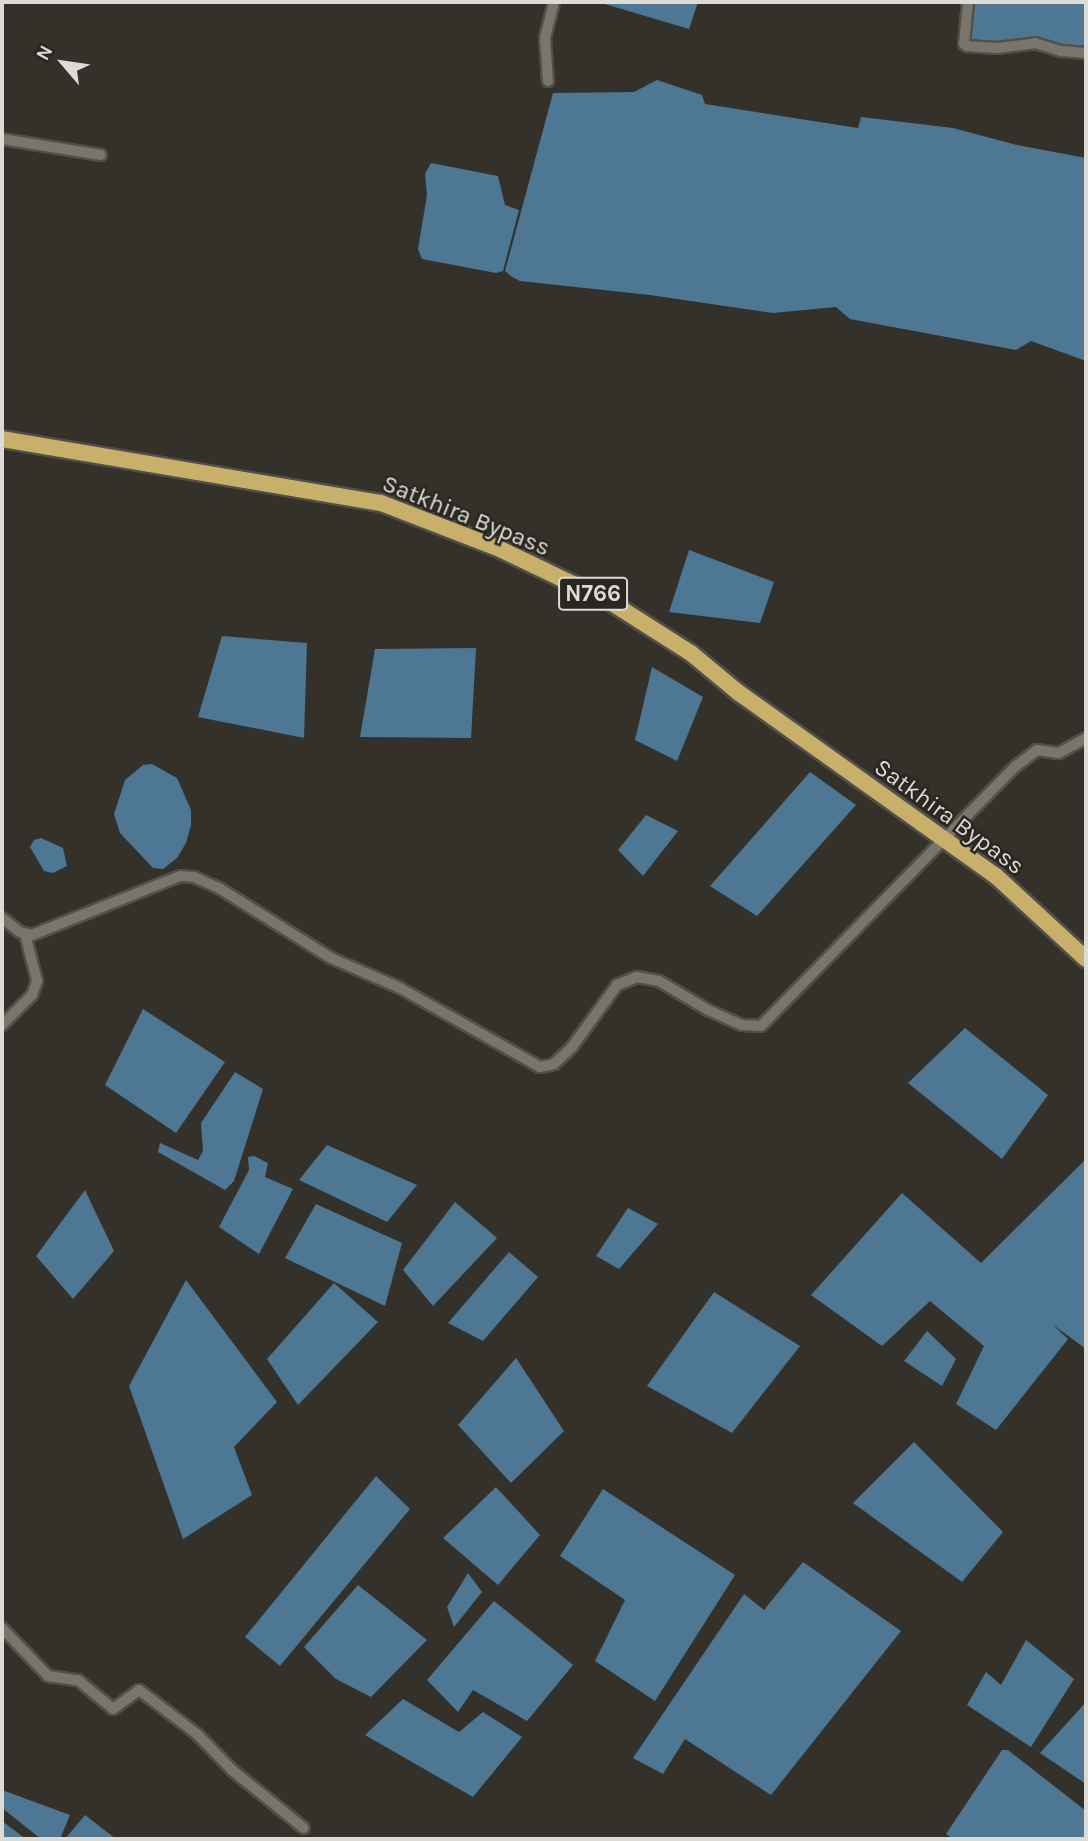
<!DOCTYPE html>
<style>
body{margin:0}
#map{position:relative;width:1088px;height:1841px;overflow:hidden;background:#34312a;font-family:Karla,sans-serif}
div>[style]{position:absolute}
[style*='--x']{left:calc(var(--x)*1px);top:calc(var(--y)*1px);width:calc(var(--w)*1px);rotate:calc(var(--a)*1deg)}
.water>*{inset:0;background:#4d7792}
.roads{filter:drop-shadow(2px 0 #524f49) drop-shadow(-2px 0 #524f49) drop-shadow(0 2px #524f49) drop-shadow(0 -2px #524f49)}
.minor>*{height:10px;margin:-5px;padding:0 5px;transform-origin:5px;border-radius:5px;background:#78756d}
.highway>*{height:16px;margin:-8px;padding:0 8px;transform-origin:8px;border-radius:8px;background:#c9b06a}
span{translate:-50% -50%;white-space:nowrap;text-align:center;line-height:1.15;-webkit-text-stroke:5px #2a2720;paint-order:stroke}
.shield-label span{padding:2px 5px;background:#2a2720;border:2px solid;border-radius:5px;-webkit-text-stroke-width:0}
.shield-label{font-size:23px;color:#dddbd6;font-weight:700}
.street-label{font-size:24px;color:#dddbd6}
.frame{position:absolute;inset:0;border:4px solid #dddbd6;pointer-events:none}
.north{position:absolute;left:28px;top:28px;width:70px;height:70px;-webkit-text-stroke:5px #2a2720;paint-order:stroke;rotate:299deg;font-size:19px;font-weight:700;line-height:28px;text-align:center;color:#dddbd6}
.north::after{content:'';display:block;margin:auto;width:24px;height:32px;background:#dddbd6;clip-path:polygon(50% 0,100% 100%,50% 72%,0 100%)}
</style>
<div id="map">
<div class="water">
<i style="clip-path:polygon(598px 2px,698px 2px,689px 29px)"></i>
<i style="clip-path:polygon(975px 2px,1086px 2px,1086px 48px,1060px 46px,1042px 40px,1006px 43px,969px 41px)"></i>
<i style="clip-path:polygon(657px 80px,702px 95px,705px 104px,858px 128px,861px 117px,953px 128px,1017px 145px,1086px 158px,1086px 361px,1031px 341px,1016px 350px,850px 319px,836px 307px,773px 313px,650px 295px,520px 281px,512px 277px,505px 271px,553px 93px,634px 92px)"></i>
<i style="clip-path:polygon(431px 163px,498px 176px,505px 205px,519px 210px,503px 271px,496px 273px,422px 259px,418px 249px,427px 195px,425px 174px)"></i>
<i style="clip-path:polygon(689px 550px,774px 582px,760px 623px,669px 612px)"></i>
<i style="clip-path:polygon(222px 636px,307px 643px,304px 738px,198px 717px)"></i>
<i style="clip-path:polygon(476px 648px,471px 738px,360px 737px,375px 649px)"></i>
<i style="clip-path:polygon(652px 667px,703px 697px,677px 761px,635px 740px)"></i>
<i style="clip-path:polygon(152px 764px,177px 778px,191px 810px,191px 825px,186px 843px,177px 858px,163px 869px,153px 868px,120px 833px,114px 814px,125px 780px,143px 765px)"></i>
<i style="clip-path:polygon(810px 772px,856px 805px,757px 916px,710px 886px)"></i>
<i style="clip-path:polygon(646px 815px,678px 831px,643px 876px,618px 850px)"></i>
<i style="clip-path:polygon(41px 838px,63px 848px,67px 866px,53px 873px,44px 871px,30px 847px,34px 840px)"></i>
<i style="clip-path:polygon(143px 1009px,225px 1062px,176px 1133px,105px 1085px)"></i>
<i style="clip-path:polygon(965px 1028px,1048px 1095px,1002px 1159px,908px 1083px)"></i>
<i style="clip-path:polygon(235px 1072px,263px 1089px,234px 1181px,225px 1190px,158px 1152px,160px 1143px,198px 1160px,203px 1151px,201px 1123px)"></i>
<i style="clip-path:polygon(327px 1145px,417px 1185px,387px 1222px,299px 1180px)"></i>
<i style="clip-path:polygon(254px 1156px,268px 1163px,265px 1177px,293px 1189px,259px 1254px,219px 1227px,249px 1170px,248px 1157px)"></i>
<i style="clip-path:polygon(1086px 1159px,1086px 1349px,1052px 1324px,1068px 1339px,996px 1430px,956px 1404px,984px 1346px,930px 1301px,882px 1346px,811px 1295px,902px 1193px,981px 1263px)"></i>
<i style="clip-path:polygon(85px 1190px,114px 1251px,73px 1299px,36px 1256px)"></i>
<i style="clip-path:polygon(455px 1202px,497px 1238px,433px 1306px,403px 1270px)"></i>
<i style="clip-path:polygon(316px 1204px,402px 1243px,385px 1306px,285px 1258px)"></i>
<i style="clip-path:polygon(628px 1208px,658px 1224px,619px 1269px,596px 1256px)"></i>
<i style="clip-path:polygon(509px 1252px,538px 1277px,483px 1341px,448px 1323px)"></i>
<i style="clip-path:polygon(186px 1280px,277px 1402px,234px 1447px,252px 1495px,183px 1539px,129px 1386px)"></i>
<i style="clip-path:polygon(334px 1283px,378px 1322px,298px 1405px,267px 1359px)"></i>
<i style="clip-path:polygon(714px 1292px,800px 1346px,732px 1433px,647px 1386px)"></i>
<i style="clip-path:polygon(927px 1331px,956px 1359px,942px 1386px,904px 1361px)"></i>
<i style="clip-path:polygon(516px 1358px,564px 1431px,511px 1483px,458px 1425px)"></i>
<i style="clip-path:polygon(914px 1442px,1003px 1532px,962px 1582px,853px 1503px)"></i>
<i style="clip-path:polygon(376px 1476px,410px 1509px,280px 1666px,245px 1637px)"></i>
<i style="clip-path:polygon(496px 1487px,540px 1535px,498px 1585px,443px 1538px)"></i>
<i style="clip-path:polygon(603px 1489px,735px 1575px,655px 1701px,595px 1661px,625px 1600px,560px 1556px)"></i>
<i style="clip-path:polygon(803px 1562px,901px 1631px,771px 1795px,685px 1739px,663px 1774px,633px 1758px,744px 1594px,764px 1610px)"></i>
<i style="clip-path:polygon(468px 1573px,482px 1592px,454px 1627px,447px 1607px)"></i>
<i style="clip-path:polygon(358px 1585px,427px 1640px,371px 1697px,336px 1679px,304px 1647px)"></i>
<i style="clip-path:polygon(494px 1601px,573px 1665px,527px 1721px,473px 1690px,458px 1712px,427px 1680px)"></i>
<i style="clip-path:polygon(1026px 1640px,1074px 1679px,1031px 1747px,967px 1705px,986px 1672px,1001px 1685px)"></i>
<i style="clip-path:polygon(403px 1699px,459px 1732px,483px 1712px,522px 1737px,473px 1797px,365px 1735px)"></i>
<i style="clip-path:polygon(1086px 1702px,1086px 1784px,1040px 1753px)"></i>
<i style="clip-path:polygon(1002px 1750px,1008px 1750px,1086px 1811px,1086px 1839px,953px 1839px,946px 1834px)"></i>
<i style="clip-path:polygon(2px 1790px,70px 1815px,60px 1839px,41px 1839px,2px 1808px)"></i>
<i style="clip-path:polygon(85px 1815px,116px 1839px,65px 1839px)"></i>
<i style="clip-path:polygon(2px 1821px,26px 1839px,2px 1839px)"></i>
</div>
<div class="roads">
<div class="minor">
<i style="--x:968;--y:2;--w:42;--a:95.4"></i>
<i style="--x:964;--y:44;--w:4;--a:34"></i>
<i style="--x:967;--y:46;--w:30;--a:4"></i>
<i style="--x:997;--y:48;--w:38;--a:-7"></i>
<i style="--x:1035;--y:43;--w:28;--a:17"></i>
<i style="--x:1062;--y:51;--w:24;--a:5"></i>
<i style="--x:548;--y:81;--w:43;--a:-94"></i>
<i style="--x:545;--y:38;--w:37;--a:-76"></i>
<i style="--x:2;--y:139;--w:100;--a:9.2"></i>
<i style="--x:2;--y:918;--w:23;--a:38"></i>
<i style="--x:20;--y:932;--w:12;--a:14"></i>
<i style="--x:32;--y:935;--w:159;--a:-21.7"></i>
<i style="--x:180;--y:876;--w:14;--a:4"></i>
<i style="--x:194;--y:877;--w:27;--a:24"></i>
<i style="--x:219;--y:888;--w:132;--a:32"></i>
<i style="--x:331;--y:958;--w:75;--a:23.5"></i>
<i style="--x:400;--y:988;--w:161;--a:29.4"></i>
<i style="--x:540;--y:1067;--w:14;--a:-12"></i>
<i style="--x:554;--y:1064;--w:25;--a:-43"></i>
<i style="--x:572;--y:1047;--w:77;--a:-54"></i>
<i style="--x:617;--y:985;--w:22;--a:-22"></i>
<i style="--x:637;--y:977;--w:22;--a:10"></i>
<i style="--x:659;--y:981;--w:57;--a:30.6"></i>
<i style="--x:708;--y:1010;--w:37;--a:24"></i>
<i style="--x:742;--y:1025;--w:19;--a:3"></i>
<i style="--x:761;--y:1026;--w:364;--a:-45.6"></i>
<i style="--x:1016;--y:766;--w:26;--a:-37"></i>
<i style="--x:1037;--y:750;--w:22;--a:8"></i>
<i style="--x:1059;--y:753;--w:31;--a:-29"></i>
<i style="--x:2;--y:1025;--w:42;--a:-45"></i>
<i style="--x:32;--y:995;--w:15;--a:-70"></i>
<i style="--x:37;--y:981;--w:49;--a:-104.3"></i>
<i style="--x:2;--y:1628;--w:66;--a:46.2"></i>
<i style="--x:48;--y:1676;--w:30;--a:8"></i>
<i style="--x:78;--y:1680;--w:45;--a:39.6"></i>
<i style="--x:113;--y:1709;--w:32;--a:-36"></i>
<i style="--x:139;--y:1690;--w:73;--a:37.2"></i>
<i style="--x:197;--y:1734;--w:50;--a:45.8"></i>
<i style="--x:232;--y:1770;--w:92;--a:38.9"></i>
</div>
<div class="highway">
<i style="--x:2;--y:439;--w:384;--a:9.6"></i>
<i style="--x:381;--y:503;--w:128;--a:21.1"></i>
<i style="--x:500;--y:549;--w:124;--a:25.7"></i>
<i style="--x:612;--y:603;--w:95;--a:32.5"></i>
<i style="--x:692;--y:654;--w:61;--a:39.7"></i>
<i style="--x:739;--y:693;--w:315;--a:35.5"></i>
<i style="--x:996;--y:876;--w:122;--a:42.7"></i>
</div>
</div>
<div class="shield-label">
<span style="left:593px;top:594px">N766</span>
</div>
<div class="street-label">
<span style="left:466px;top:516px;rotate:22deg">Satkhira Bypass</span>
<span style="left:949px;top:817px;rotate:36deg">Satkhira Bypass</span>
</div>
<div class="frame"></div>
<div class="north">N</div>
</div>
